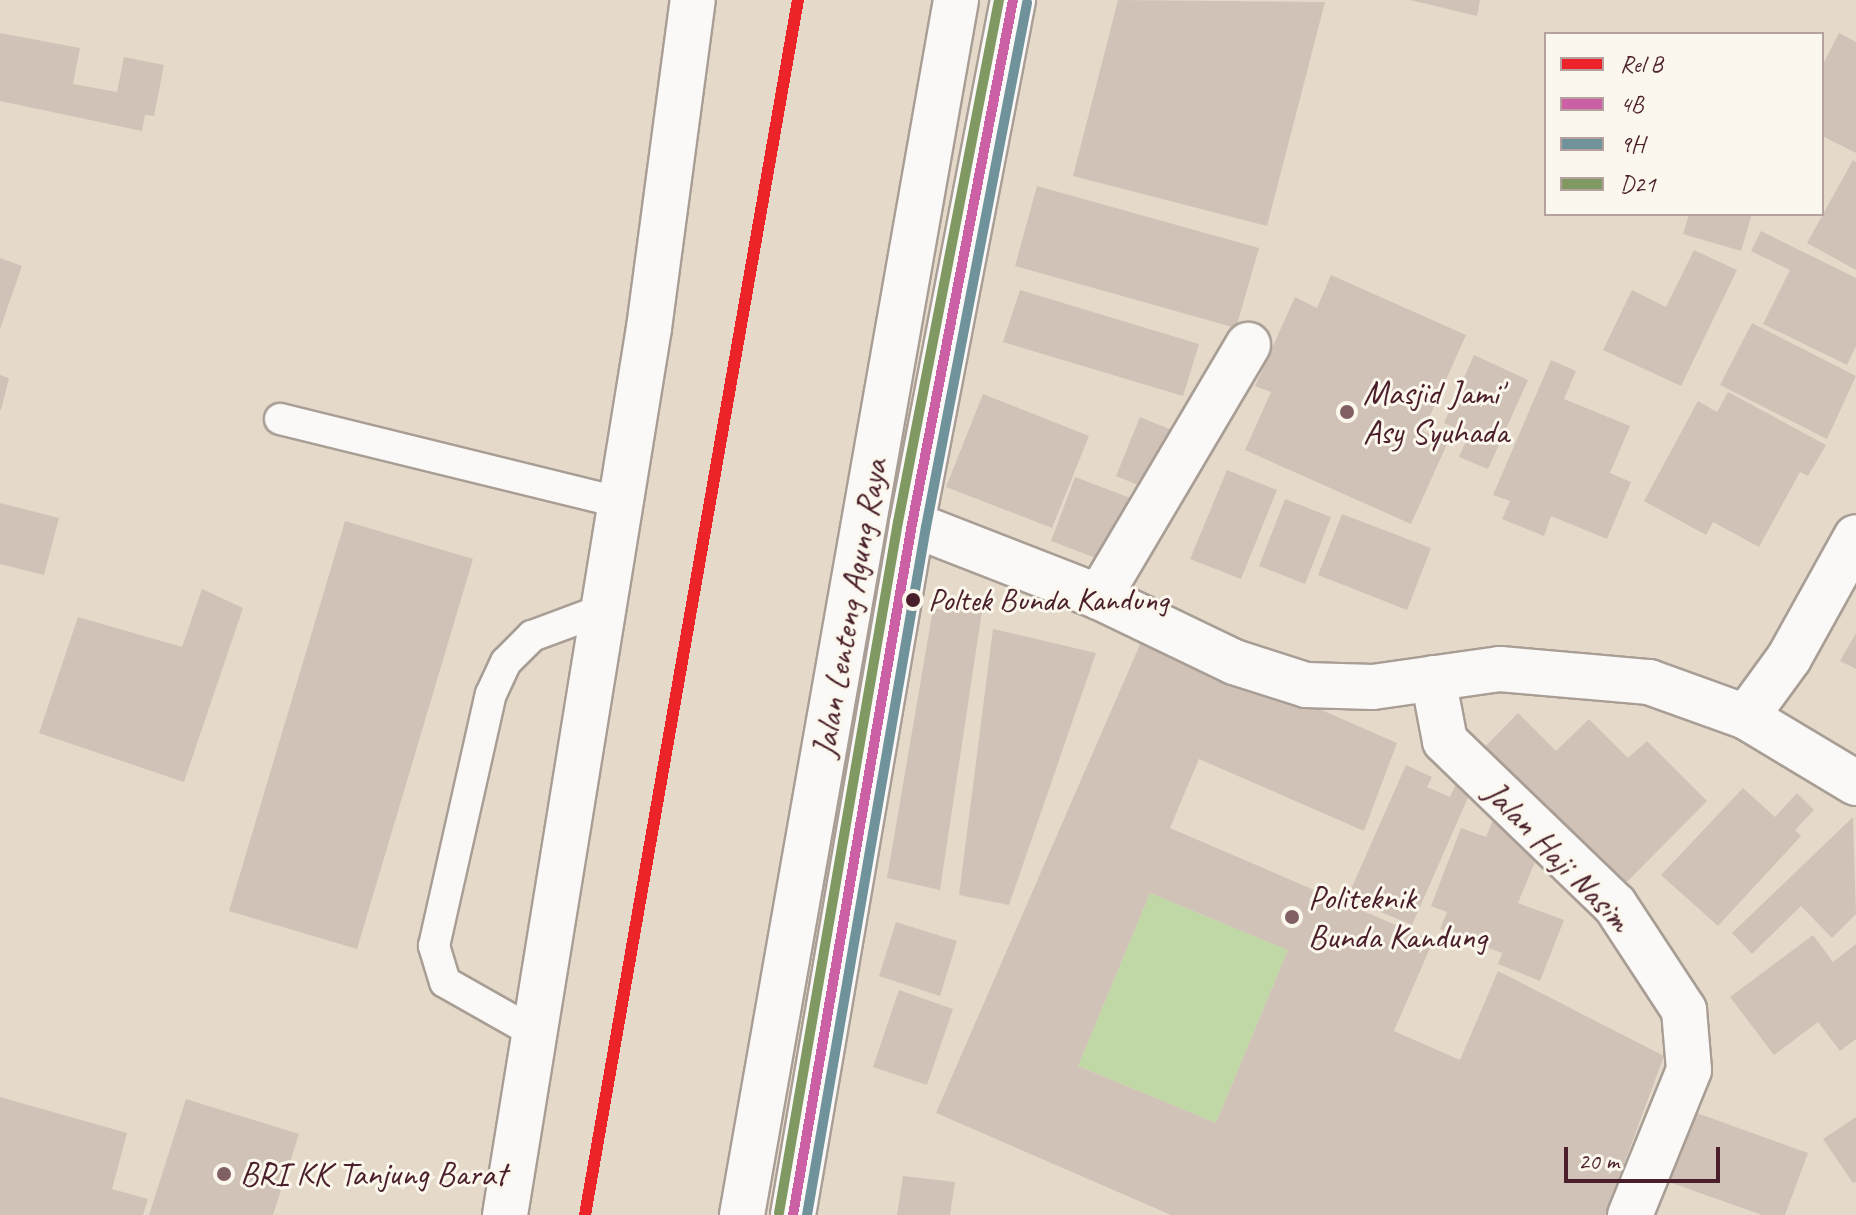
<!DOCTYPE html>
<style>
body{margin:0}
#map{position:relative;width:1856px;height:1215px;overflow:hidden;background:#e5dac9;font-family:Caveat,sans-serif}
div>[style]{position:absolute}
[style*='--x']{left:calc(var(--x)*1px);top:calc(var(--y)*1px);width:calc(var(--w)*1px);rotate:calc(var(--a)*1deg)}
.green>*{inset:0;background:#bfd8a5}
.building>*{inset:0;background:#d1c2b8}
.roads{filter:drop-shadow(2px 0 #a99e95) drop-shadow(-2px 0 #a99e95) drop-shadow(0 2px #a99e95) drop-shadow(0 -2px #a99e95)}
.service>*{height:30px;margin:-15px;padding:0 15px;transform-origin:15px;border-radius:15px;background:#fbf9f7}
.minor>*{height:44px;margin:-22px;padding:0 22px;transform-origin:22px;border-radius:22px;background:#fbf9f7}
.primary>*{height:44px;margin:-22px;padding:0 22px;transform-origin:22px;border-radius:22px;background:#fbf9f7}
.bus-1>*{height:10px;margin:-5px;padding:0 5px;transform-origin:5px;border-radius:5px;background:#cb60a4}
.bus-2>*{height:10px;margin:-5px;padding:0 5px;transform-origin:5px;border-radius:5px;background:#70929a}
.bus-3>*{height:10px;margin:-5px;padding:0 5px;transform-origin:5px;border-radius:5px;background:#809962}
.rail-1>*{height:12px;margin:-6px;padding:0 6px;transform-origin:6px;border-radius:6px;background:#ec2329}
.dots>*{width:22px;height:22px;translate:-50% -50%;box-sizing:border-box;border:4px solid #fbf7ec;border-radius:50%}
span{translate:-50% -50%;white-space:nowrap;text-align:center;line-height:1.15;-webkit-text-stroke:6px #fbf7ec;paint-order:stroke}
.bus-label{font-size:32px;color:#4a1f2b}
.left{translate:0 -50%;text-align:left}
.poi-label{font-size:34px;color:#4a1f2b}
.street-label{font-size:34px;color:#4a1f2b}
.legend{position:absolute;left:1544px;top:32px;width:280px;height:184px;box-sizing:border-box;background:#fbf7ec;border:2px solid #b4a19f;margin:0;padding:10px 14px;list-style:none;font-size:24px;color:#4a1f2b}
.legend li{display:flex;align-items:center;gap:16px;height:40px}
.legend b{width:40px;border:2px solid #b4a19f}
.scale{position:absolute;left:1564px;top:1147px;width:156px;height:36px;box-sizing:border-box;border:4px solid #4a1f2b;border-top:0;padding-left:10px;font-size:24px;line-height:28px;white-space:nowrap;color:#4a1f2b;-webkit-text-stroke:6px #fbf7ec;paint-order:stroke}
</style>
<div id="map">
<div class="green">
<i style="clip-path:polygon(1150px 893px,1288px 950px,1216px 1123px,1078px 1066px)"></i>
</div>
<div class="building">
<i style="clip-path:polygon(1118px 0,1325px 2px,1267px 226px,1073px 176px)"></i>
<i style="clip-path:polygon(1410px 0,1480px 0,1477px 16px)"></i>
<i style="clip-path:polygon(0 33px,80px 48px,73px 84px,117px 92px,124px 57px,164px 65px,154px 116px,145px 115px,142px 131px,0 101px)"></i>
<i style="clip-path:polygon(1839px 33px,1856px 42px,1856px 153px,1822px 136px,1822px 66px)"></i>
<i style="clip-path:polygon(1853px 160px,1856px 162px,1856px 270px,1807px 243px)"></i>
<i style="clip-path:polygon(1037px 186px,1259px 248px,1236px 328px,1015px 266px)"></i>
<i style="clip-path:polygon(1689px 214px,1752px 214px,1741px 251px,1683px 234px)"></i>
<i style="clip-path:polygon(1761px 231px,1856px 278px,1856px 346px,1847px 365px,1763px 324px,1790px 270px,1751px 251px)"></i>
<i style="clip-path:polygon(1694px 250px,1737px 270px,1681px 386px,1603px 350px,1632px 290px,1666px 307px)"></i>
<i style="clip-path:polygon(0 258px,22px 266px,0 329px)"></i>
<i style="clip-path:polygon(1331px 275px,1466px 335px,1423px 431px,1448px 442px,1411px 524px,1245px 450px,1271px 392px,1255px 386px,1295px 297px,1317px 308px)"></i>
<i style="clip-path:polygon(1020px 290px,1199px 344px,1183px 396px,1003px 342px)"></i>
<i style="clip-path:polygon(1752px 323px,1856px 376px,1827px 439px,1720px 385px)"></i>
<i style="clip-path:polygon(1474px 355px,1528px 380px,1488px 469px,1459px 457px,1469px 434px,1444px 423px)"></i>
<i style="clip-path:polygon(1551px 360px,1576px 371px,1564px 399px,1630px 426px,1610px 473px,1631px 482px,1607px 539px,1551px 516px,1544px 536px,1502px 519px,1510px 501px,1493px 495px)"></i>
<i style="clip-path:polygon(0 375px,9px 378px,1px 410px,0 410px)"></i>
<i style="clip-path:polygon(1728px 392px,1826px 445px,1808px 476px,1800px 472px,1759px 547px,1713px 522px,1706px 535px,1644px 501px,1698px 401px,1717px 412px)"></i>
<i style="clip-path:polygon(983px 394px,1089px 436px,1052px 528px,946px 487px)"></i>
<i style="clip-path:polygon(1140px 417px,1184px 435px,1160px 494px,1116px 476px)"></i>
<i style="clip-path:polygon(1227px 470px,1277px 490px,1241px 579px,1190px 559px)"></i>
<i style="clip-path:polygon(1075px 477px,1141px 502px,1117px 566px,1051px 541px)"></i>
<i style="clip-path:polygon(1285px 499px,1331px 517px,1305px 584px,1259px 566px)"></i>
<i style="clip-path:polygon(0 503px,59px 518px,44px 575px,0 564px)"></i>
<i style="clip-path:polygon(1342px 514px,1431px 548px,1407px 610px,1318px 575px)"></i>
<i style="clip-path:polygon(345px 521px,473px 559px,357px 949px,229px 911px)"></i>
<i style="clip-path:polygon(202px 589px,243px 608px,184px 782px,39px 733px,78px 617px,182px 647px)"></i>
<i style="clip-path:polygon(933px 609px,982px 611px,940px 890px,887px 878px)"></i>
<i style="clip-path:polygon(993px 629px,1096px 653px,1009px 905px,959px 895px)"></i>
<i style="clip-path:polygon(evenodd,1145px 633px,1397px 743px,1364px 831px,1199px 759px,1170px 828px,1433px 941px,1394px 1031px,1460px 1060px,1498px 971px,1664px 1056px,1605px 1215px,1171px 1215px,936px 1113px,1145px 633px,1150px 893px,1288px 950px,1216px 1123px,1078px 1066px,1150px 893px)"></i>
<i style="clip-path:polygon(1856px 633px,1856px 669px,1840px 661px)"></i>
<i style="clip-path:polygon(1518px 713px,1556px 751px,1589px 719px,1628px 758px,1647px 741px,1707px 801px,1617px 892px,1478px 754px)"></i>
<i style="clip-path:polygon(1406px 765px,1432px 777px,1427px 787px,1450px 797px,1459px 777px,1474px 784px,1412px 925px,1347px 898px)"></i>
<i style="clip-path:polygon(1743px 788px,1775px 817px,1797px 793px,1814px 810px,1795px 830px,1801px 836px,1718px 926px,1661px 875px)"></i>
<i style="clip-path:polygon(1853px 817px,1856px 914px,1832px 938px,1801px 906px,1752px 954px,1732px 933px)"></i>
<i style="clip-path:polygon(1493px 820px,1544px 840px,1518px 903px,1564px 920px,1540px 981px,1498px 964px,1502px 953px,1440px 929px,1447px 912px,1431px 906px,1461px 828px,1486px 837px)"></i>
<i style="clip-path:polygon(896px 922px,957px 941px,940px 996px,879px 976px)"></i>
<i style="clip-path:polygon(1813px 935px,1833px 962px,1856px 944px,1856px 1039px,1840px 1051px,1818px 1022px,1774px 1055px,1730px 997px)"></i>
<i style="clip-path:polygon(899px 990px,953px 1009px,927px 1085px,873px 1067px)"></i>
<i style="clip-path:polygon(0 1097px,127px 1133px,112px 1189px,148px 1199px,143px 1215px,0 1215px)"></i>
<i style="clip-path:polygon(186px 1099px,299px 1134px,273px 1215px,149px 1215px)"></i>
<i style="clip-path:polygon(1694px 1112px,1808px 1153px,1785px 1215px,1762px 1215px,1669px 1182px)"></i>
<i style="clip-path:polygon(1856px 1117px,1856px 1182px,1853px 1183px,1823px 1139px)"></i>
<i style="clip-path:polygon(903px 1176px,955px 1182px,950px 1215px,897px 1215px)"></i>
</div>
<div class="roads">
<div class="service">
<i style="--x:280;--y:419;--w:352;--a:13.8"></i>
<i style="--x:535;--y:1033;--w:103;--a:-150.5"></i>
<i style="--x:445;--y:982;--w:38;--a:-107"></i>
<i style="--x:434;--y:946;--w:258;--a:-77.3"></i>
<i style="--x:491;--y:694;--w:35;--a:-65"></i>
<i style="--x:506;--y:662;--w:37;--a:-45"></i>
<i style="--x:532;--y:636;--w:78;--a:-20.3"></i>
</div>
<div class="minor">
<i style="--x:912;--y:524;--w:201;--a:21.3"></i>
<i style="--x:1099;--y:597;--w:150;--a:25.7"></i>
<i style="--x:1234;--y:662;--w:76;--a:17.7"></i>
<i style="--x:1306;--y:685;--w:67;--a:1.7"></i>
<i style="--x:1373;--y:687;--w:128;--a:-8.1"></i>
<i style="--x:1500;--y:669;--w:150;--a:5"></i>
<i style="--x:1649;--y:682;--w:103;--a:19.8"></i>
<i style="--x:1746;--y:717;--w:128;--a:31"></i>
<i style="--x:1099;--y:597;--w:293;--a:-59.4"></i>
<i style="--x:1433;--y:678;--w:64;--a:79.2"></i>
<i style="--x:1445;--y:741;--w:236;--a:44"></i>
<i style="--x:1615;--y:905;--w:126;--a:56.7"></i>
<i style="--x:1684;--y:1010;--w:60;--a:85.2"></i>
<i style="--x:1689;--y:1070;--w:157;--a:112.1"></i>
<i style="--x:1746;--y:717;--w:73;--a:-53.9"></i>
<i style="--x:1789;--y:658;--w:138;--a:-61"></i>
</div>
<div class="primary">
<i style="--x:505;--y:1215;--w:899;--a:-80.78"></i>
<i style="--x:649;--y:328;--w:331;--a:-82.4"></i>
<i style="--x:742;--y:1215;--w:1234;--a:-80.01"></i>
<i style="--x:793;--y:1215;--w:701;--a:-80.23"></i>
<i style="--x:912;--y:524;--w:534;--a:-79.09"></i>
</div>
</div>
<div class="bus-1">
<i style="--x:793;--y:1215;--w:701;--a:-80.23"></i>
<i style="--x:912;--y:524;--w:534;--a:-79.09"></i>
</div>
<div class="bus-2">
<i style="--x:807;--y:1215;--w:698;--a:-80.19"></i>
<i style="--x:926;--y:527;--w:534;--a:-79.09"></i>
</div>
<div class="bus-3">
<i style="--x:779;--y:1213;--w:701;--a:-80.23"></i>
<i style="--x:898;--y:522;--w:532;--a:-79.05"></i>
</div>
<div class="rail-1">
<i style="--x:585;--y:1215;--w:1234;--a:-80.06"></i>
</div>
<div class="dots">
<i style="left:1347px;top:412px;background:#806062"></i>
<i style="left:913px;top:600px;background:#4a1f2b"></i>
<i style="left:1292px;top:917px;background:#806062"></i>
<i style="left:224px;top:1174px;background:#806062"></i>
</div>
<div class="bus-label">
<span class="left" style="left:928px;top:600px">Poltek Bunda Kandung</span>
</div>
<div class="poi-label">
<span class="left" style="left:1363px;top:412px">Masjid Jami'<br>Asy Syuhada</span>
<span class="left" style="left:1308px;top:917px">Politeknik<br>Bunda Kandung</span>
<span class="left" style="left:240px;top:1174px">BRI KK Tanjung Barat</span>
</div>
<div class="street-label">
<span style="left:849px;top:608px;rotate:-80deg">Jalan Lenteng Agung Raya</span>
<span style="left:1558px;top:856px;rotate:46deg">Jalan Haji Nasim</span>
</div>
<ul class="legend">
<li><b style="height:10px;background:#ec2329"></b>Rel B</li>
<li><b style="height:10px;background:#cb60a4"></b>4B</li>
<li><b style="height:10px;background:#70929a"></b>9H</li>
<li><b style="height:10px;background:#809962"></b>D21</li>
</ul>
<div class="scale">20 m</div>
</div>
